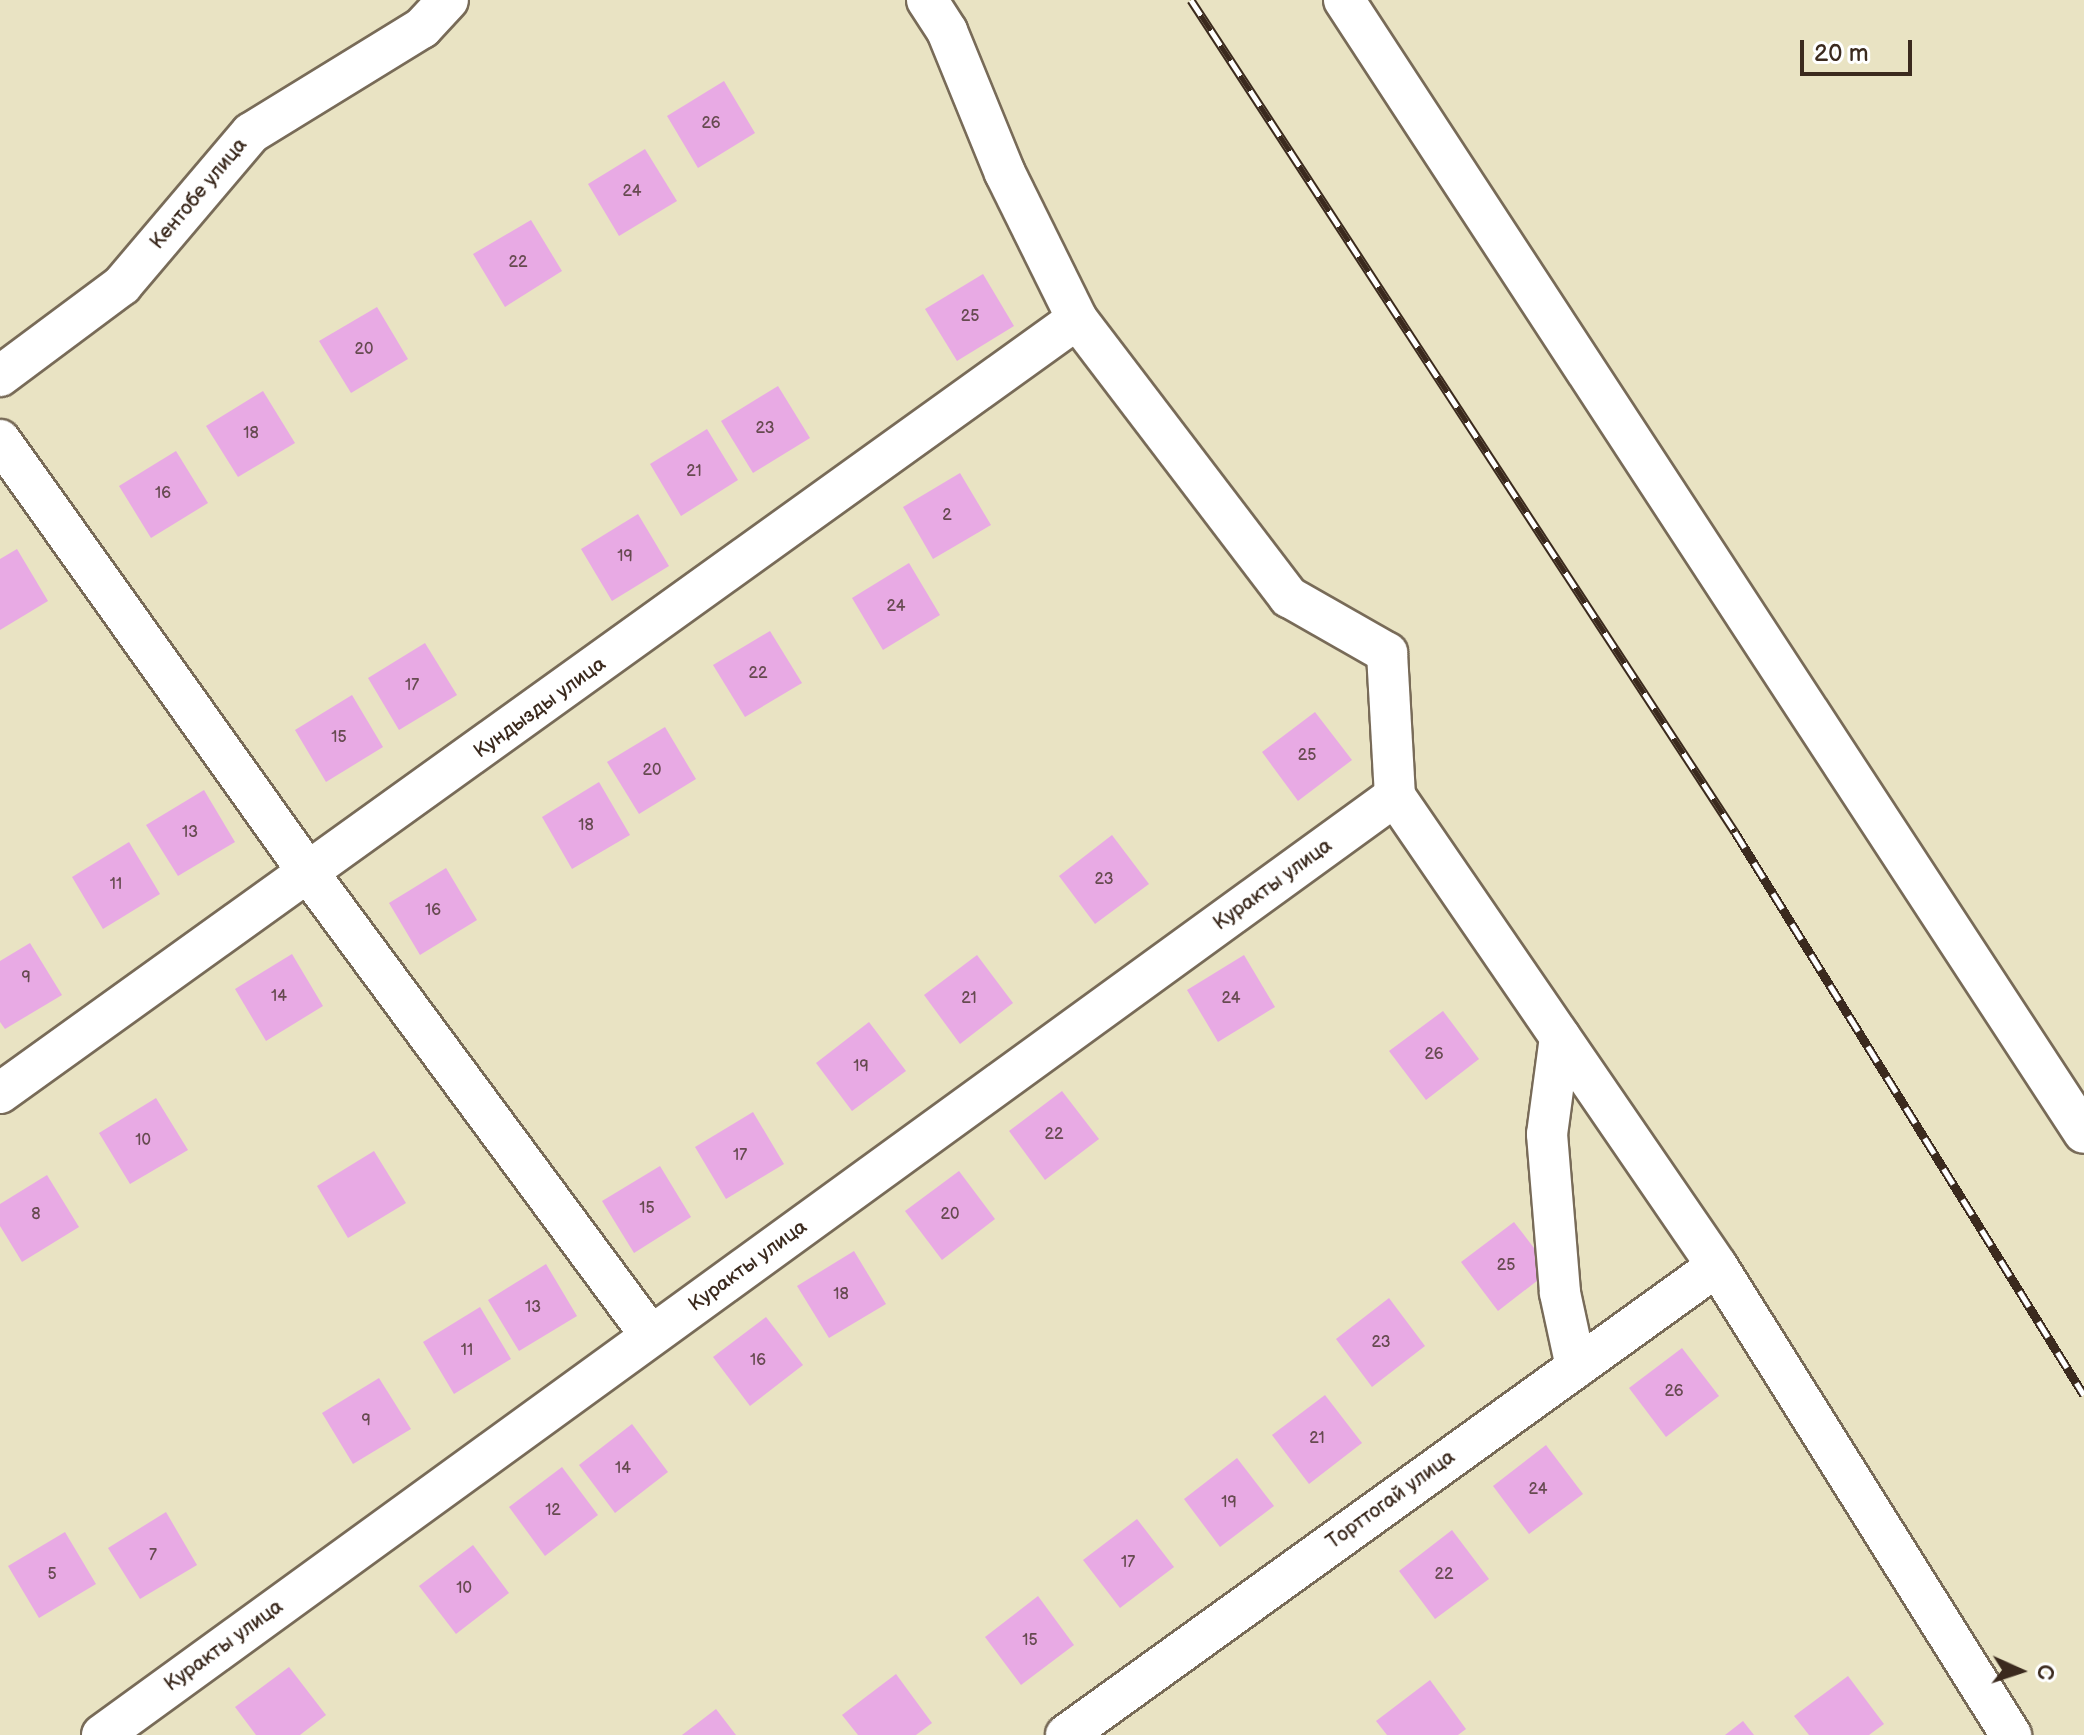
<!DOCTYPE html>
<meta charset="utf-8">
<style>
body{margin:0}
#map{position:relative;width:2084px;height:1735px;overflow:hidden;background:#e9e3c3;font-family:"Balsamiq Sans",sans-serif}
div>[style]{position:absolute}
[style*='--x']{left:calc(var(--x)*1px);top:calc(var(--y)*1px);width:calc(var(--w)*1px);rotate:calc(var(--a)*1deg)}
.building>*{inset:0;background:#e8aae4}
.roads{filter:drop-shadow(2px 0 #786b58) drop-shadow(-2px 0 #786b58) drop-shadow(0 2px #786b58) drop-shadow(0 -2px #786b58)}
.minor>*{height:40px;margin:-20px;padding:0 20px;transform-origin:20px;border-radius:20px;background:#fff}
.rail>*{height:9px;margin-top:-4.5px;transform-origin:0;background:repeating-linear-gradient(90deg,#fff 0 18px,#3b2a1e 0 36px);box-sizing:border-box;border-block:2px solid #3b2a1e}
span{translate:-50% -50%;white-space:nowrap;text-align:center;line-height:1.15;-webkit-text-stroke:7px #fff;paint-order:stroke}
.number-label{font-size:16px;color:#664a50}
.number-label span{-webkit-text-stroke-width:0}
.street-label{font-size:20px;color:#3b2a1e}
.north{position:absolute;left:1980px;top:1631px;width:80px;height:80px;-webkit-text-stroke:6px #fff;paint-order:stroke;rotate:93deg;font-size:22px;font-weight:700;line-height:32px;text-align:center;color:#3b2a1e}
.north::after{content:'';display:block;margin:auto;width:28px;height:36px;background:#3b2a1e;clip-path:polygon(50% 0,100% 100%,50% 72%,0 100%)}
.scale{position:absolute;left:1800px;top:40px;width:112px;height:36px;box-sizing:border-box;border:4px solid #3b2a1e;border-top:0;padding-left:10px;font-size:24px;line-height:28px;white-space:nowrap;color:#3b2a1e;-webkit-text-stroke:6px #fff;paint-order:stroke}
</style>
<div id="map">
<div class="building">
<i style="clip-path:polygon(724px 81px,755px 133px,698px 168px,667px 116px)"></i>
<i style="clip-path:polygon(645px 149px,677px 201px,619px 236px,588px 184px)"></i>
<i style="clip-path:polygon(531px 220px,562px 271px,505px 307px,473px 254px)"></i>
<i style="clip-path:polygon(983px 274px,1014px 326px,957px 361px,925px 309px)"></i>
<i style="clip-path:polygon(377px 307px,408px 359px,351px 393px,319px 341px)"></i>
<i style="clip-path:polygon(778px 386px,810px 438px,753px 473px,721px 421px)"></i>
<i style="clip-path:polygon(263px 391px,295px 443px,238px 477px,206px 426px)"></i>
<i style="clip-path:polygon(707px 429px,738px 480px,681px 516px,650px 464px)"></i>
<i style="clip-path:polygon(176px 451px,208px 503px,151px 538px,119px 486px)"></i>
<i style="clip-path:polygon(960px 473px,991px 525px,933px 559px,903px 507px)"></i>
<i style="clip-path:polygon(638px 514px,669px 566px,612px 601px,581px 549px)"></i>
<i style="clip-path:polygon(17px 549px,48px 601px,0 630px,0 559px)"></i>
<i style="clip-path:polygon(909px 563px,940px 615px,883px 650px,852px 598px)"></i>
<i style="clip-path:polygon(770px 631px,802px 683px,745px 717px,713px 665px)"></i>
<i style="clip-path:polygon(425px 643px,457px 695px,399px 730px,368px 678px)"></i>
<i style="clip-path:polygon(352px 695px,383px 747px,326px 782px,295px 730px)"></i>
<i style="clip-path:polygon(1315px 712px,1352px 760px,1298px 801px,1262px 752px)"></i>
<i style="clip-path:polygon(665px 727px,696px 779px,639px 814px,607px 762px)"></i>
<i style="clip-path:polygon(599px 782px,630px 835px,572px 869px,542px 817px)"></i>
<i style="clip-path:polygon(204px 790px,235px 842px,178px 876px,146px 825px)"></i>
<i style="clip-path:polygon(1112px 835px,1149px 884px,1095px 924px,1059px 876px)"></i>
<i style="clip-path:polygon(129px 842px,160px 894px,103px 929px,72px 877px)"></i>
<i style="clip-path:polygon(446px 868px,477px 920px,420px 955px,389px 903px)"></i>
<i style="clip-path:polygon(30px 943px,62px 995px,5px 1029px,0 1022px,0 961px)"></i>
<i style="clip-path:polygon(292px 954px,323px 1006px,266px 1041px,235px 989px)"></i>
<i style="clip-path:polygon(977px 955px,1013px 1003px,960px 1044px,924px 995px)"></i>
<i style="clip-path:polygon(1244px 955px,1275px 1007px,1218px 1042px,1187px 990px)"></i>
<i style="clip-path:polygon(1443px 1011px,1479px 1059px,1426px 1100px,1389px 1051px)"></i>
<i style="clip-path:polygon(869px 1022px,906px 1071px,852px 1111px,816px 1063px)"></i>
<i style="clip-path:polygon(1062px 1091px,1099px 1139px,1045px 1180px,1009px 1131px)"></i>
<i style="clip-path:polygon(156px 1098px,188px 1150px,130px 1184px,99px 1133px)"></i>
<i style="clip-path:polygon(753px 1112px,784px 1164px,726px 1199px,695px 1147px)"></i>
<i style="clip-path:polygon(374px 1151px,406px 1203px,348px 1238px,317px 1186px)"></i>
<i style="clip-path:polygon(660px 1166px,691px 1217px,634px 1253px,602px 1201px)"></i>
<i style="clip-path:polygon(959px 1171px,995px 1219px,942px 1260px,905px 1211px)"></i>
<i style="clip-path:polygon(47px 1175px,79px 1227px,22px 1262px,0 1226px,0 1204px)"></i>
<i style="clip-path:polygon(1514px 1222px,1551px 1270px,1498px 1311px,1461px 1262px)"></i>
<i style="clip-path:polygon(854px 1251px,886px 1304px,829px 1338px,797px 1286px)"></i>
<i style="clip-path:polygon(546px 1264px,577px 1316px,519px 1351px,488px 1300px)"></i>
<i style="clip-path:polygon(1389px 1298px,1425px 1346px,1372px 1387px,1336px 1339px)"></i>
<i style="clip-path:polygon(480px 1307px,511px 1359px,454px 1394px,423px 1342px)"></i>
<i style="clip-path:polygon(766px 1317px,803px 1365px,750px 1406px,713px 1357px)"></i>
<i style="clip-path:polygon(1682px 1348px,1719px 1396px,1666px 1437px,1629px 1388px)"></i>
<i style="clip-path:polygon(379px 1378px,411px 1429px,353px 1464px,322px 1413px)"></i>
<i style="clip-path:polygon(1325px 1395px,1362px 1443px,1309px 1484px,1272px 1435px)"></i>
<i style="clip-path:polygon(632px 1424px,668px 1472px,615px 1513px,579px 1465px)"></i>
<i style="clip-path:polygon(1546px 1445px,1583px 1494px,1529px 1534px,1493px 1486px)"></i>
<i style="clip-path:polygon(1237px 1458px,1274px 1506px,1220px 1547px,1184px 1499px)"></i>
<i style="clip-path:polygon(562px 1467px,598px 1515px,545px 1556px,509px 1507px)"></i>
<i style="clip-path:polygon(166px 1512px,197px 1565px,140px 1599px,108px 1548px)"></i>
<i style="clip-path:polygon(1137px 1519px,1174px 1567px,1120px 1608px,1083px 1560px)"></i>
<i style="clip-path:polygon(1452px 1530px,1489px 1579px,1435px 1619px,1399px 1571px)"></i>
<i style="clip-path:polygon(65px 1532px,96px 1584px,39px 1618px,8px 1566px)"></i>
<i style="clip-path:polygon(473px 1545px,509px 1593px,456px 1634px,419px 1586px)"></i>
<i style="clip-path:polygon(1038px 1596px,1074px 1645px,1021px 1685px,985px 1637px)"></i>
<i style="clip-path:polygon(289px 1667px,326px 1715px,300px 1735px,256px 1735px,235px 1707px)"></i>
<i style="clip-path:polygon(896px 1674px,932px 1723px,916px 1735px,858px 1735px,842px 1715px)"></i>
<i style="clip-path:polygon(1848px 1676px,1884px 1724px,1869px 1735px,1809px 1735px,1794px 1716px)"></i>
<i style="clip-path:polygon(1430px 1680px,1466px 1729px,1458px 1735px,1387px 1735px,1376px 1721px)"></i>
<i style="clip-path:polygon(716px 1709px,736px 1735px,682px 1735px)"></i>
<i style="clip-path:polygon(1743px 1721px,1754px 1735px,1725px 1735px)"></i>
</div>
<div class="roads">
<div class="minor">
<i style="--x:927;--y:0;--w:37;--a:57"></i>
<i style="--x:947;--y:31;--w:153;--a:67.8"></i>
<i style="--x:1005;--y:173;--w:163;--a:63.7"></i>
<i style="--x:1077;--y:319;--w:350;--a:52.7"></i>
<i style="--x:1289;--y:597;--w:113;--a:29.7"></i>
<i style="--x:1387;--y:653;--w:143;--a:86.8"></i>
<i style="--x:1395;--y:796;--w:570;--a:55.58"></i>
<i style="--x:1717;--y:1266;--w:554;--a:57.92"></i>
<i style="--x:1344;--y:0;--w:1353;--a:56.85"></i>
<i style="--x:0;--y:376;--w:152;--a:-36.7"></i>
<i style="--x:122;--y:285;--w:199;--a:-49.7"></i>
<i style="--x:251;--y:133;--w:201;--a:-31.6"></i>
<i style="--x:422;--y:28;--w:38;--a:-47"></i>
<i style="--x:0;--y:440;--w:534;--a:54.52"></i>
<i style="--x:310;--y:875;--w:573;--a:53.51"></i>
<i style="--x:1560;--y:1037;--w:98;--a:97.6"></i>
<i style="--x:1547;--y:1134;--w:160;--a:85.3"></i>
<i style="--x:1560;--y:1293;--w:76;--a:77.8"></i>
<i style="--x:0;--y:1093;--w:1326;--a:-35.7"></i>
<i style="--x:102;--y:1735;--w:1598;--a:-35.99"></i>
<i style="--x:1066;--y:1735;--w:802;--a:-35.77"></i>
</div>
</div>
<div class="rail">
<i style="--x:1191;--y:0;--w:994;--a:56.82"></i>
<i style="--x:1735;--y:832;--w:662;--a:58.21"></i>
</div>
<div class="number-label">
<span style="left:711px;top:124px">26</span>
<span style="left:632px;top:192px">24</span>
<span style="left:518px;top:263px">22</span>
<span style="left:970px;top:317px">25</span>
<span style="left:364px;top:350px">20</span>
<span style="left:765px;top:429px">23</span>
<span style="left:251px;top:434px">18</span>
<span style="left:694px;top:472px">21</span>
<span style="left:163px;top:494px">16</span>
<span style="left:947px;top:516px">2</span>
<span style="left:625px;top:557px">19</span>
<span style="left:896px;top:607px">24</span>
<span style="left:758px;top:674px">22</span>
<span style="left:412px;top:686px">17</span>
<span style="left:339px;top:738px">15</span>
<span style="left:1307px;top:756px">25</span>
<span style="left:652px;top:771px">20</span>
<span style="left:586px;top:826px">18</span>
<span style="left:190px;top:833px">13</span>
<span style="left:1104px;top:880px">23</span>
<span style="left:116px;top:885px">11</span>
<span style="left:433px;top:911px">16</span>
<span style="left:26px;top:978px">9</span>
<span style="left:279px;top:997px">14</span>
<span style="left:969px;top:999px">21</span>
<span style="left:1231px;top:999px">24</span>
<span style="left:1434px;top:1055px">26</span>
<span style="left:861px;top:1067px">19</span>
<span style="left:1054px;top:1135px">22</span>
<span style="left:143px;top:1141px">10</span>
<span style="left:740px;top:1156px">17</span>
<span style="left:647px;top:1209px">15</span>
<span style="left:36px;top:1215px">8</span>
<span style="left:950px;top:1215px">20</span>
<span style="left:1506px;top:1266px">25</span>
<span style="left:841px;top:1295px">18</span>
<span style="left:533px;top:1308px">13</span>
<span style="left:1381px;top:1343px">23</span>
<span style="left:467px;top:1351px">11</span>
<span style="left:758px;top:1361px">16</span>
<span style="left:1674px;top:1392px">26</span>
<span style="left:366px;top:1421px">9</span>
<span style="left:1317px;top:1439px">21</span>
<span style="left:623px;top:1469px">14</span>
<span style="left:1538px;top:1490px">24</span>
<span style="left:1229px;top:1503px">19</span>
<span style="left:553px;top:1511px">12</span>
<span style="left:153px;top:1556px">7</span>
<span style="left:1128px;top:1563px">17</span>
<span style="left:52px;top:1575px">5</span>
<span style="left:1444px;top:1575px">22</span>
<span style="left:464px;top:1589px">10</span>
<span style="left:1030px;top:1641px">15</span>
</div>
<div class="street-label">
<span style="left:199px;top:194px;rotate:-50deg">Кентобе улица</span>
<span style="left:540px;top:708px;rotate:-36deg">Кундызды улица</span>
<span style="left:1273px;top:885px;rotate:-36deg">Куракты улица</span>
<span style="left:748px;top:1266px;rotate:-36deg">Куракты улица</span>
<span style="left:1391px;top:1500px;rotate:-36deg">Торттогай улица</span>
<span style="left:224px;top:1646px;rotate:-36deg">Куракты улица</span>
</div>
<div class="north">С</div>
<div class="scale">20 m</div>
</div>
